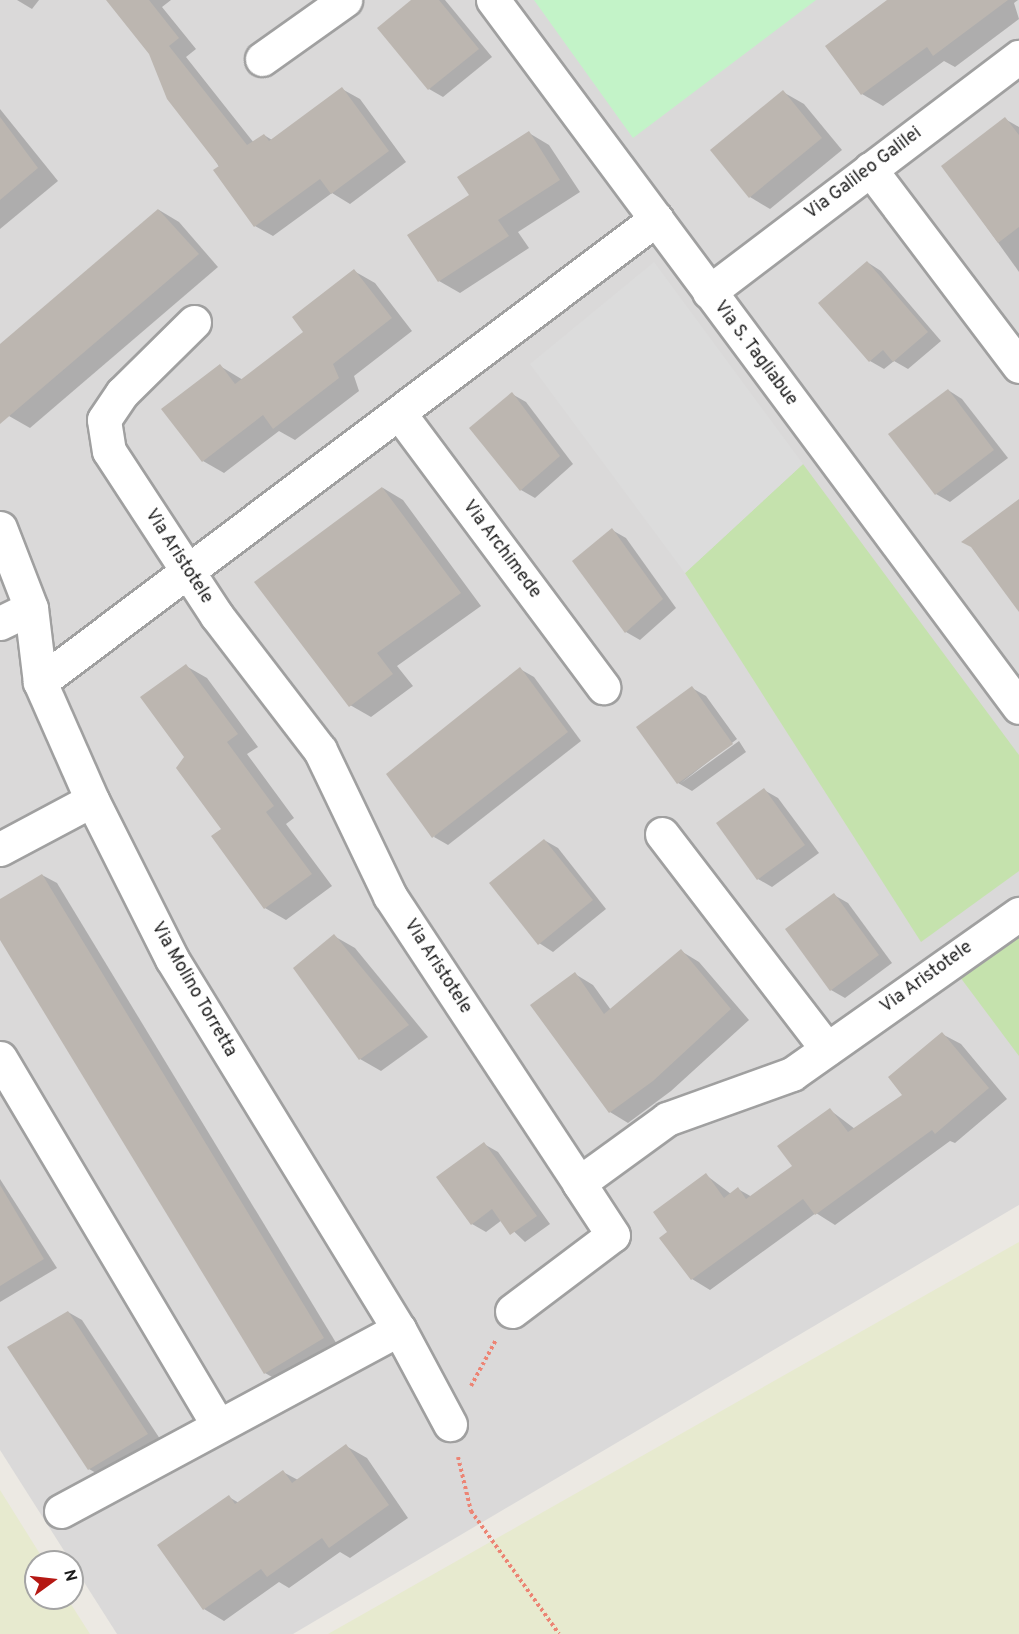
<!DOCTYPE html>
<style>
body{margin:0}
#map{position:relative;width:1019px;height:1634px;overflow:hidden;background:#ece9e3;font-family:Overpass,sans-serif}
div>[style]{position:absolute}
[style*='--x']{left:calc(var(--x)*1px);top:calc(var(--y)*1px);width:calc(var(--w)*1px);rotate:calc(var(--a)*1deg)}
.residential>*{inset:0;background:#dad9d9}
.farmland>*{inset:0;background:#e7eacf}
.grass>*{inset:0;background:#c5e2ad}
.park>*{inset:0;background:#c3f3c8}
.parking>*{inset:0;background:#dcdcdc}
.shadow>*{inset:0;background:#0003}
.building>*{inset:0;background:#bcb6b0}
.path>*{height:4px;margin-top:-2px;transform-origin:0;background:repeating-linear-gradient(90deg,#ec8474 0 3px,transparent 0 6px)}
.roads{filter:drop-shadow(2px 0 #a0a0a0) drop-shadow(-2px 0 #a0a0a0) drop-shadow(0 2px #a0a0a0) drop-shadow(0 -2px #a0a0a0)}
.street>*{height:33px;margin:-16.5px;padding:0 16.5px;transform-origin:16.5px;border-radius:16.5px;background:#fff}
span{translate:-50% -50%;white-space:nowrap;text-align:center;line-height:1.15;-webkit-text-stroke:4.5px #fff;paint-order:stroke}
.street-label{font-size:18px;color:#1c1c1c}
.north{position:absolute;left:24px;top:1550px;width:60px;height:60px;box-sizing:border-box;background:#fff;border:2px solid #a4a4a4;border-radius:50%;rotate:75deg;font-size:16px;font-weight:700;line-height:24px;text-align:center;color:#1c1c1c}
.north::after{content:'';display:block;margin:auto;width:21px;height:27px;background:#b51813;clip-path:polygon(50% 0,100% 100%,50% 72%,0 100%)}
</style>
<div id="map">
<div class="residential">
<i style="clip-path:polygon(0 0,1019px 0,1019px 1205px,293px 1634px,117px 1634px,0 1450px)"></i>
</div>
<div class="farmland">
<i style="clip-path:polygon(1019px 1242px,1019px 1634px,328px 1634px)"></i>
<i style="clip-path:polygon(0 1490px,45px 1562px,36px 1562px,36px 1598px,67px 1598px,90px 1634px,0 1634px)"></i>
</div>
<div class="grass">
<i style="clip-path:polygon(803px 464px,1019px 755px,1019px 871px,921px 942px,685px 573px)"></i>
<i style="clip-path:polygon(1019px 930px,1019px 1056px,957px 973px)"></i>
</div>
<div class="park">
<i style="clip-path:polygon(534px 0,816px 0,633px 138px)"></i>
</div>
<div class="parking">
<i style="clip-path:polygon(654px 262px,803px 464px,685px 573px,530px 364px)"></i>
</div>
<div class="shadow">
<i style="clip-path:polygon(17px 0,39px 0,32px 9px)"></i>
<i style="clip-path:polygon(108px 0,171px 0,162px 7px,196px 49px,186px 57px,254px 143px,264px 135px,272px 140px,342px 89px,360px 99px,406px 162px,350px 204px,332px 193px,273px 236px,255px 226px,150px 53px)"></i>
<i style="clip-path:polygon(413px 0,445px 0,492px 57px,443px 97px,429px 89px,379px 28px)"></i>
<i style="clip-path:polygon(890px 0,1018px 0,1014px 3px,1019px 19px,955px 67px,944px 61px,883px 106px,862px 94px)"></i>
<i style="clip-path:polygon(783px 92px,804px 104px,842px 150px,770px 209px,750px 197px)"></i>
<i style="clip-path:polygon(0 109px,58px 181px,0 229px)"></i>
<i style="clip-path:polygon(1005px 119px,1019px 127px,1019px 272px,943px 166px)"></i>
<i style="clip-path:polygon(529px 133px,549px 145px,580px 192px,518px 232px,529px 248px,460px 293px,439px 281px,471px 195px)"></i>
<i style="clip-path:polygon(159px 210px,179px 222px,218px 267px,30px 428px,9px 416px,0 405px,0 346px)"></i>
<i style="clip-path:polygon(867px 262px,881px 271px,941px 341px,908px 369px,894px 361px,884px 369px,870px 361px)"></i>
<i style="clip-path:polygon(354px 271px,375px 283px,412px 331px,354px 376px,359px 391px,295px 440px,279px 431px,224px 473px,203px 461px,163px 410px,220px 366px,243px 380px,305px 332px)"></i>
<i style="clip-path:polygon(948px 390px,962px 399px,1008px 458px,950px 502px,936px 494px,891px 435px)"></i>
<i style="clip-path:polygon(512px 394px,526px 402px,573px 464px,535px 498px,521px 490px)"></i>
<i style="clip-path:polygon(383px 488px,403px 500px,481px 606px,397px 666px,413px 686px,371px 717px,350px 705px)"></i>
<i style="clip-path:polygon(612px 530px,626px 538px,676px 608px,640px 640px,626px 632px)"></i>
<i style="clip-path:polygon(186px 666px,207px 678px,258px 747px,247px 754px,294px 818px,286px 824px,332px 886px,286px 920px,265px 908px,213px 837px,223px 829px,186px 757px)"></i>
<i style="clip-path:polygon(520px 669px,534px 677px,581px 741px,448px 845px,434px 837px)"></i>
<i style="clip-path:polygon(692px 688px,706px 696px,737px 739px,681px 783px,739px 741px,746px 752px,692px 791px,678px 783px)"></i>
<i style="clip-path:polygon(764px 790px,778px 798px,819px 853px,772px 887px,758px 879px)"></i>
<i style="clip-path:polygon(544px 840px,558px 848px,606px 909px,553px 952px,539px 943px)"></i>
<i style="clip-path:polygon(42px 875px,57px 883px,338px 1346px,279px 1381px,265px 1373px,0 937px,0 901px)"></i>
<i style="clip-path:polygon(834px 895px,848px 903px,892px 963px,845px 998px,831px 990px)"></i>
<i style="clip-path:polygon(334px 936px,355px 948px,428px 1037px,381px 1071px,360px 1059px)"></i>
<i style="clip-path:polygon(681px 951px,699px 962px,749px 1020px,671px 1091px,628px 1123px,610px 1112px,575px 974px,593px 985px,611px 1010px)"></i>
<i style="clip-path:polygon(942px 1034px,961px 1044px,1007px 1099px,955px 1143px,950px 1141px,835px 1225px,816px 1213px,710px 1290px,692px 1279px,669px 1232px,706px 1175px,731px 1194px,738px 1189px,752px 1197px,794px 1167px,830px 1110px,855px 1129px,905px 1095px)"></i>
<i style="clip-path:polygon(484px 1144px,498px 1152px,550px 1224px,525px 1242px,502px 1220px,486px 1232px,472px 1224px)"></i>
<i style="clip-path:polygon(0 1179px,57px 1268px,0 1302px)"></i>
<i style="clip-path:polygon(68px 1312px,82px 1320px,162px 1442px,103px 1477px,89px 1469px)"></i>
<i style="clip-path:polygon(346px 1446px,367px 1458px,408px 1518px,350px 1558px,340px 1552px,289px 1588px,279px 1582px,224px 1621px,204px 1609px,229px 1497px,239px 1503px,283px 1472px,298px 1480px)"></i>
</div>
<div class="building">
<i style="clip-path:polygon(106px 0,149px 0,179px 38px,169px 46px,247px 145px,264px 134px,269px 141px,342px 87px,389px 151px,331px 194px,320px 179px,254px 227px,213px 170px,219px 166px,167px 99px,149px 54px)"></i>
<i style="clip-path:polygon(411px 0,439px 0,479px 49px,428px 90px,377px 28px)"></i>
<i style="clip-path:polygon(887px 0,1008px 0,933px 56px,927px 47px,861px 95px,825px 46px)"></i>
<i style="clip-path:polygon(783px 90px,822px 138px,749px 198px,710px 150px)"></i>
<i style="clip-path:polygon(0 117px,38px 168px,0 200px)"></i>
<i style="clip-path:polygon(1005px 117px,1019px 135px,1019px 227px,998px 243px,941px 166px)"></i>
<i style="clip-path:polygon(529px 131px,560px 180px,498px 220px,509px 236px,438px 282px,407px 235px,469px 195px,457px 177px)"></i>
<i style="clip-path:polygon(158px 209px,199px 254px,0 424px,0 344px)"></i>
<i style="clip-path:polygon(867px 261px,928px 332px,893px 362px,883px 350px,869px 362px,818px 303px)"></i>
<i style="clip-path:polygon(354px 269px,392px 318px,333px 364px,339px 378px,273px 429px,263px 415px,202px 462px,161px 409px,220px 364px,235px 384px,303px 332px,292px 317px)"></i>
<i style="clip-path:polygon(948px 389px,994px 450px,935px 495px,888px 434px)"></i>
<i style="clip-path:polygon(512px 392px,560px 456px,520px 491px,469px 428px)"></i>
<i style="clip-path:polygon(382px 487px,461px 593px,377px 653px,393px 674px,349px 707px,254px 582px)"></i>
<i style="clip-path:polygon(1019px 499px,1019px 612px,971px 547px,961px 542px)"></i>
<i style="clip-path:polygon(612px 528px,663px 599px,625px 633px,572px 561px)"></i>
<i style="clip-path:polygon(186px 664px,238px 734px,227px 742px,274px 806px,266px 812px,312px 874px,264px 909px,211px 836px,221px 829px,176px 768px,184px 757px,140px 697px)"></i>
<i style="clip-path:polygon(520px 667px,568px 732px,432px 838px,386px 774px)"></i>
<i style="clip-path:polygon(692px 686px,733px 744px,677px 784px,636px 727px)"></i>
<i style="clip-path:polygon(764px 788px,805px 845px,757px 880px,716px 823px)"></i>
<i style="clip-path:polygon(544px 839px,593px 900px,538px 945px,489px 883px)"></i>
<i style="clip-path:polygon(42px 874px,324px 1338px,264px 1374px,0 940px,0 899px)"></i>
<i style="clip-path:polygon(834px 893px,879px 955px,830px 991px,785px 929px)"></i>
<i style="clip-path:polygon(334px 934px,409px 1025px,359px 1060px,293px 968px)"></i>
<i style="clip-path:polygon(681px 949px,731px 1009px,653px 1081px,609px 1113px,530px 1005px,575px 972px,604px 1014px)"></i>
<i style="clip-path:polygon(942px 1032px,989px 1088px,935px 1134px,932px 1130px,815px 1215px,803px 1199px,691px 1280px,659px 1238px,667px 1232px,653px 1212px,706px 1173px,724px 1198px,738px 1187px,746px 1199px,792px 1166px,777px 1146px,830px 1108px,848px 1132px,902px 1095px,888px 1077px)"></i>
<i style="clip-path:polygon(484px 1142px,537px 1216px,510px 1235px,492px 1209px,471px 1225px,436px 1177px)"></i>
<i style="clip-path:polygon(0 1185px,44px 1259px,0 1286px)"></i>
<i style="clip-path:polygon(68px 1311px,148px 1434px,88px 1470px,7px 1347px)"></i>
<i style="clip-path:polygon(346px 1444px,389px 1505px,329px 1548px,322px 1538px,267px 1577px,261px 1569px,203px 1610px,157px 1545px,229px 1495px,235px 1504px,283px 1470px,292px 1483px)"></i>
</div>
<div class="path">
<i style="--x:471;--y:1386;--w:52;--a:-61.5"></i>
<i style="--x:458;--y:1457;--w:56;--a:76.5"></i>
<i style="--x:471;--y:1511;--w:151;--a:54.4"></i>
</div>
<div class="roads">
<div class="street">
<i style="--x:493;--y:0;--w:881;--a:53.35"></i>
<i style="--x:262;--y:59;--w:102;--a:-35.4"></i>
<i style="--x:870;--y:169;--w:247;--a:52.9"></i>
<i style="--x:709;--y:292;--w:389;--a:-37.2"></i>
<i style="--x:194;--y:322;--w:101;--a:135.4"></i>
<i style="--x:122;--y:393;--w:32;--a:124"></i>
<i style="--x:104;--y:420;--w:31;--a:81"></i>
<i style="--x:109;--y:451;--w:197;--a:56.8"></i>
<i style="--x:217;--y:616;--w:169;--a:52.5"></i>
<i style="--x:320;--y:750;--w:162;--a:64.4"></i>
<i style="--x:390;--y:896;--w:344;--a:56.6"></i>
<i style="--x:579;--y:1183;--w:109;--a:-36"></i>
<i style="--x:667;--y:1119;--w:133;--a:-19.8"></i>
<i style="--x:792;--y:1074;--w:278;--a:-35.2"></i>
<i style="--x:399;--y:413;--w:342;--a:53.3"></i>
<i style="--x:0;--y:528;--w:86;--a:68.8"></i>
<i style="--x:31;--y:608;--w:75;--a:83.1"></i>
<i style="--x:40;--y:682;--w:129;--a:66.2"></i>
<i style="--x:92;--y:800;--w:178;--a:63.3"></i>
<i style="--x:172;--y:959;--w:434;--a:58.5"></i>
<i style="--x:399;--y:1329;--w:108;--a:61.8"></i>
<i style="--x:0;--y:623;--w:34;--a:-26"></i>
<i style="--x:40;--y:682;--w:771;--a:-36.93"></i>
<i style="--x:662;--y:834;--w:271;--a:52.5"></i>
<i style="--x:0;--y:849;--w:104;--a:-28"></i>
<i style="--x:0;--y:1058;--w:427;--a:59.3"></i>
<i style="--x:512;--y:1311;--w:126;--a:-37"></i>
<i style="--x:613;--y:1235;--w:62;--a:-123.2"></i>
<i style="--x:61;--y:1511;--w:384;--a:-28.3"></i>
</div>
</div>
<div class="street-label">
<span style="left:864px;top:174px;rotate:-37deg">Via Galileo Galilei</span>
<span style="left:755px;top:354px;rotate:53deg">Via S. Tagliabue</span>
<span style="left:501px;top:550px;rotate:53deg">Via Archimede</span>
<span style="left:178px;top:557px;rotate:57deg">Via Aristotele</span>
<span style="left:437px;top:967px;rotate:57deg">Via Aristotele</span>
<span style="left:927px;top:978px;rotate:-36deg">Via Aristotele</span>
<span style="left:193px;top:990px;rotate:60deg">Via Molino Torretta</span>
</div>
<div class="north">N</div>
</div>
